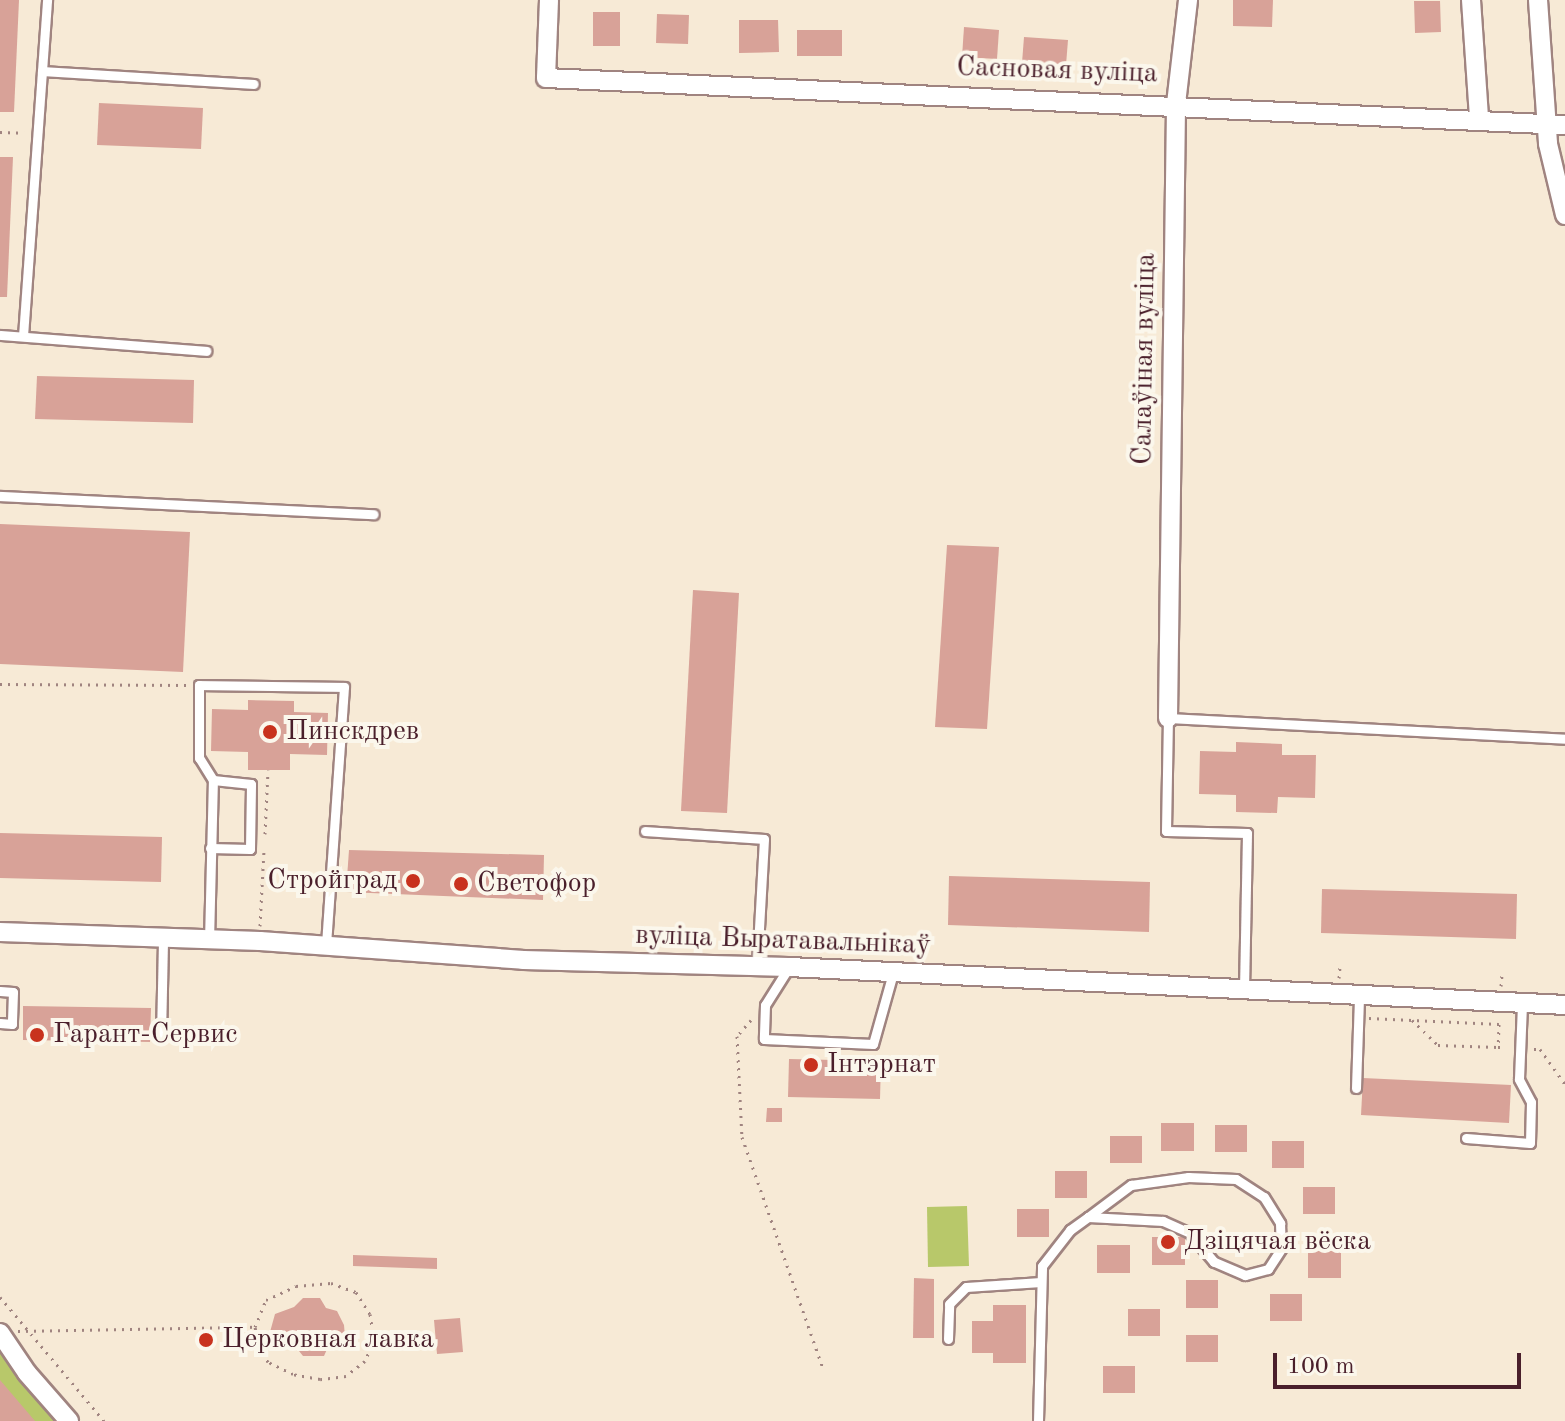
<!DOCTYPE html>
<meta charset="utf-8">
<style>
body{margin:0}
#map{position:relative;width:1565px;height:1421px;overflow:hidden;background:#f7ead6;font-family:"Old Standard TT",serif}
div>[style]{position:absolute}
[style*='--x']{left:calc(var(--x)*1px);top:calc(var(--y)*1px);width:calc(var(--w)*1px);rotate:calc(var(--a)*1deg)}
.green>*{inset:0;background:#b8c86a}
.building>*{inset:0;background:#d8a298}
.path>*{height:3px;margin-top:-1.5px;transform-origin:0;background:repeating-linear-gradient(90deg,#a08480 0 2px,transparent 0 8px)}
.roads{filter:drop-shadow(2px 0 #a08480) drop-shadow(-2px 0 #a08480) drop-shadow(0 2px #a08480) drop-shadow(0 -2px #a08480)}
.service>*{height:9px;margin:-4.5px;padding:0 4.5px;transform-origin:4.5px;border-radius:4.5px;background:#fff}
.minor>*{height:18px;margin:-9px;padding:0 9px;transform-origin:9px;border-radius:9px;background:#fff}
.dots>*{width:22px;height:22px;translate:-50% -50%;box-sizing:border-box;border:4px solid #fbf7ec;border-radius:50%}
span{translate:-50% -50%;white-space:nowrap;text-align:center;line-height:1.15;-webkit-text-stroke:8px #fbf7ec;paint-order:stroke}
.street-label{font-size:28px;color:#4a1f2b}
.poi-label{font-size:28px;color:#4a1f2b}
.left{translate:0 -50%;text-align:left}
.right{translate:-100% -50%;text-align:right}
.scale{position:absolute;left:1273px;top:1353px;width:248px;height:36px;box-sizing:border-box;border:4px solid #4a1f2b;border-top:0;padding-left:10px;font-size:24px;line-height:28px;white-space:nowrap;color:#4a1f2b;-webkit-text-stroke:6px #fbf7ec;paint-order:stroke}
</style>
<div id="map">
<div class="green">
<i style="clip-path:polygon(967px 1206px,969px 1266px,928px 1267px,927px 1207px)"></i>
<i style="clip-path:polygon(0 1353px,55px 1421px,0 1421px)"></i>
</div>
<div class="building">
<i style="clip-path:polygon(0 0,19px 0,14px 112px,0 112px)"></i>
<i style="clip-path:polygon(1233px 0,1273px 0,1272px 27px,1233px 26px)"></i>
<i style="clip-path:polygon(1414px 1px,1440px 1px,1441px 32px,1415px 33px)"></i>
<i style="clip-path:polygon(593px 12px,620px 12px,620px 46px,593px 46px)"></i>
<i style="clip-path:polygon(657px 14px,689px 15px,688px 44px,656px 43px)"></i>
<i style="clip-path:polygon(739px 20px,778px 20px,779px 52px,739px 53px)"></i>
<i style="clip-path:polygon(964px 27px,999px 30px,997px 59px,962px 57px)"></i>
<i style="clip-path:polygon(797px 30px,842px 30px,842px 56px,797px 56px)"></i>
<i style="clip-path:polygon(1024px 37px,1068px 40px,1066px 65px,1022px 63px)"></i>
<i style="clip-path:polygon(99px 103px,203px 108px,201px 149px,97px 145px)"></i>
<i style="clip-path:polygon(0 157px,13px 157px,7px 297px,0 297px)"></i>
<i style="clip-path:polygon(37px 376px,194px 380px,193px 423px,35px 419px)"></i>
<i style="clip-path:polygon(0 524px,190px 532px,183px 672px,0 664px)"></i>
<i style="clip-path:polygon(947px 545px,999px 547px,987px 729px,935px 727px)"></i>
<i style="clip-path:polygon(693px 590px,739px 593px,727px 813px,681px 811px)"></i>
<i style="clip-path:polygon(248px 700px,294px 701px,294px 712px,328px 713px,327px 755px,290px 754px,290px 770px,248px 770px,248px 752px,211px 751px,212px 709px,248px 710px)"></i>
<i style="clip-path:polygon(1236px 742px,1282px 744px,1282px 755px,1316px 755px,1315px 798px,1278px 797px,1277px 813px,1236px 812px,1236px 795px,1199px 794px,1200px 751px,1236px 752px)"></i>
<i style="clip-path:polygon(0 833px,162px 837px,161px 882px,0 878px)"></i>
<i style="clip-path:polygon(349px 850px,544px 855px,543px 900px,346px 892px)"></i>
<i style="clip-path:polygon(949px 876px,1150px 882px,1149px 932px,948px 925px)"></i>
<i style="clip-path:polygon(1322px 889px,1517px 894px,1516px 939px,1321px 933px)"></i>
<i style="clip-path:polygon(23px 1006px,151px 1008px,150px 1042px,23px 1040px)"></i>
<i style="clip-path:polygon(789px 1059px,881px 1061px,880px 1099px,788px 1097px)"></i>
<i style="clip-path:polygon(1363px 1078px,1511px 1085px,1509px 1123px,1361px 1115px)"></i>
<i style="clip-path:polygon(767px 1108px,782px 1108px,782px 1122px,766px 1122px)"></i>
<i style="clip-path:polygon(1161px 1123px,1194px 1123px,1194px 1151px,1161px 1151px)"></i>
<i style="clip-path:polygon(1215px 1125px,1247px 1125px,1247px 1152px,1215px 1152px)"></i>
<i style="clip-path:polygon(1110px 1136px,1142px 1136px,1142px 1163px,1110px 1163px)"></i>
<i style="clip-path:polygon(1272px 1141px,1304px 1141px,1304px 1168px,1272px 1168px)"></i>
<i style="clip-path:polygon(1055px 1171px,1087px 1171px,1087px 1198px,1055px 1198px)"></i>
<i style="clip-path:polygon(1303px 1187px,1335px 1187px,1335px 1214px,1303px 1214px)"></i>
<i style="clip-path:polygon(1017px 1209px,1049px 1209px,1049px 1237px,1017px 1237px)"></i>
<i style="clip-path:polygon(1152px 1237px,1185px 1237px,1185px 1265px,1152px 1265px)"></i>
<i style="clip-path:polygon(1097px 1245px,1130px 1245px,1130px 1273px,1097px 1273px)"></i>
<i style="clip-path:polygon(1308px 1251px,1341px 1251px,1341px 1278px,1308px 1278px)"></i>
<i style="clip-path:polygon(353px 1255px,437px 1258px,437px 1269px,353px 1266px)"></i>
<i style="clip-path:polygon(914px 1278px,934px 1279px,934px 1338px,913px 1338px)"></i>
<i style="clip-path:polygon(1186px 1280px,1218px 1280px,1218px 1308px,1186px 1308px)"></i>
<i style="clip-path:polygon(1270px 1294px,1302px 1294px,1302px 1321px,1270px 1321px)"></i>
<i style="clip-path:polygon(303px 1298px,320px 1298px,326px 1308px,337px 1311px,344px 1325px,345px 1337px,337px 1347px,328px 1347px,324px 1356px,303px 1356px,295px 1346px,276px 1342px,270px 1332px,275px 1314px,294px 1307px)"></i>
<i style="clip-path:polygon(993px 1305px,1026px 1305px,1026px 1363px,993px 1363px,993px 1353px,972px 1353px,972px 1321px,993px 1321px)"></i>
<i style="clip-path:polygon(1128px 1309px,1160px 1309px,1160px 1336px,1128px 1336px)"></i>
<i style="clip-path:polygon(460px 1318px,463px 1352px,437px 1354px,434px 1320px)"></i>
<i style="clip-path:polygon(199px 1335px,214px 1335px,214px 1345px,199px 1346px)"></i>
<i style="clip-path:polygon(1186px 1335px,1218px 1335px,1218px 1362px,1186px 1362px)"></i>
<i style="clip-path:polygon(1103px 1366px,1135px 1366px,1135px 1393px,1103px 1393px)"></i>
<i style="clip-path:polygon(0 1380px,35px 1421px,0 1421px)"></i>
</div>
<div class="path">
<i style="--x:0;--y:132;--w:24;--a:2"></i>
<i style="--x:0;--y:684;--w:188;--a:0.3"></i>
<i style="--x:265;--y:834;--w:64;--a:-87.3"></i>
<i style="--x:260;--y:926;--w:77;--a:-87"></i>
<i style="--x:1339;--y:978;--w:12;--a:-85"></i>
<i style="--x:1501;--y:986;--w:12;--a:-85"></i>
<i style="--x:1369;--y:1018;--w:130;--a:2.6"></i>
<i style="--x:1499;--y:1024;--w:23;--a:92"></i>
<i style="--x:1498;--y:1047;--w:8;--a:0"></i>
<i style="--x:751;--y:1020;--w:21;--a:131"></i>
<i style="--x:737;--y:1036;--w:101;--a:87.2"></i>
<i style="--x:742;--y:1137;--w:245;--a:70.7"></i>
<i style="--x:1412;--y:1020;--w:36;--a:44"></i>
<i style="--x:1438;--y:1045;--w:60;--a:1.9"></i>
<i style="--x:1534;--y:1049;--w:6;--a:0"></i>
<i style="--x:1540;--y:1049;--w:43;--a:54.5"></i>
<i style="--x:0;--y:1297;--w:162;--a:50"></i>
<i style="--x:18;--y:1331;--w:237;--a:-1"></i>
<i style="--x:255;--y:1327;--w:29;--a:-68"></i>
<i style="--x:266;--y:1300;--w:33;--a:-25"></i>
<i style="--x:296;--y:1286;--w:35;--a:-5"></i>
<i style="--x:331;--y:1283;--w:27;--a:20"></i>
<i style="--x:356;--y:1292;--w:26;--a:58"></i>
<i style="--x:370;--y:1314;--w:25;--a:81"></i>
<i style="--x:374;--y:1339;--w:24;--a:112"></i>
<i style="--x:365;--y:1361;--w:24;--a:142"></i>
<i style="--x:346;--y:1376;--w:26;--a:173"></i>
<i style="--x:320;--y:1379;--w:27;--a:-170"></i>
<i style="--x:293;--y:1374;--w:28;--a:-154"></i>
<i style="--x:268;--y:1362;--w:20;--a:-120"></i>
<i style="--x:258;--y:1345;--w:18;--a:-99"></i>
</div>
<div class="roads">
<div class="service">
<i style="--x:42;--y:71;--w:212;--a:3.5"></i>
<i style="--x:0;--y:335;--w:207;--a:4.4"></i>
<i style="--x:23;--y:336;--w:337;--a:-85.9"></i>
<i style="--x:0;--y:496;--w:374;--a:2.8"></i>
<i style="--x:645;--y:831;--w:119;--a:3.8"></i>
<i style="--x:764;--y:839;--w:127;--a:93.2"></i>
<i style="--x:210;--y:848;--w:40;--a:1.4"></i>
<i style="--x:250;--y:849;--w:65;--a:-89.1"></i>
<i style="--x:251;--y:784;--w:38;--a:-174"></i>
<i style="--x:209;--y:941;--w:161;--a:-88.6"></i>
<i style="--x:213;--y:780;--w:26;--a:-122"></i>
<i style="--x:199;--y:758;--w:73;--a:-90"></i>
<i style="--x:199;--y:685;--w:145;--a:0.8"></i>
<i style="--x:344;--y:687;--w:260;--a:94"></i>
<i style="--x:789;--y:967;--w:45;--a:122.3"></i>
<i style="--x:765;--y:1005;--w:34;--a:92"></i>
<i style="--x:764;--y:1039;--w:109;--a:2.6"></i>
<i style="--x:873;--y:1044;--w:74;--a:-74.3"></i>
<i style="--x:1244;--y:990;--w:157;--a:-88.9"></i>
<i style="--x:1247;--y:833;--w:81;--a:-178.6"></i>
<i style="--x:1166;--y:831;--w:113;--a:-89"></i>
<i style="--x:1168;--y:718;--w:398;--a:3"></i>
<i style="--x:0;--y:991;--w:13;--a:4"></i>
<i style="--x:13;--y:992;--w:32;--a:92"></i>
<i style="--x:12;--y:1024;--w:12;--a:-175"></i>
<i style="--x:161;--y:1036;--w:97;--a:-88.8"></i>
<i style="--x:1356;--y:1088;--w:92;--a:-88.1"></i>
<i style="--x:1466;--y:1138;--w:64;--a:4.5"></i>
<i style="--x:1530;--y:1143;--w:41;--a:-88.6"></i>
<i style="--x:1531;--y:1102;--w:26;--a:-118"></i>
<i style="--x:1519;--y:1079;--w:76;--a:-87.7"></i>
<i style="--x:948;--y:1339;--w:35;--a:-88"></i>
<i style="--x:949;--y:1304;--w:24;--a:-45"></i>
<i style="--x:966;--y:1287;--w:75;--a:-3.8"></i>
<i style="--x:1038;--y:1421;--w:155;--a:-88.5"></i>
<i style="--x:1042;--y:1266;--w:46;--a:-52.1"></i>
<i style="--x:1070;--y:1230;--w:22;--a:-36"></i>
<i style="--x:1088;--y:1217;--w:54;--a:-36.7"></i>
<i style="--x:1131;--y:1185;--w:58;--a:-8"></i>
<i style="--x:1188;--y:1177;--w:48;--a:2.4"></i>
<i style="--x:1236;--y:1179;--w:33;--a:33"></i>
<i style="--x:1264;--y:1197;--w:31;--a:58"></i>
<i style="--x:1280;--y:1223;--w:26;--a:88"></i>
<i style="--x:1281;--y:1249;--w:24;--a:123"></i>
<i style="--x:1268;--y:1269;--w:24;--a:165"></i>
<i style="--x:1245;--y:1275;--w:34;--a:-157"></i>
<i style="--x:1214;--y:1262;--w:38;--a:-130"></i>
<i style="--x:1190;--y:1233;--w:30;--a:-156"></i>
<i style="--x:1163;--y:1221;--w:75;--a:-176.9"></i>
</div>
<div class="minor">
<i style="--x:549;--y:0;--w:78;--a:92.2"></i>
<i style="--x:546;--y:78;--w:1020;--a:2.64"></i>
<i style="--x:1471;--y:0;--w:118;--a:86.1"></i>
<i style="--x:1538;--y:0;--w:144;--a:86"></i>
<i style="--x:1548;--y:144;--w:73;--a:76.5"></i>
<i style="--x:1168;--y:718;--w:614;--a:-89.25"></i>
<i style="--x:1176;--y:104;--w:105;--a:-83.4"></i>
<i style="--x:0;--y:932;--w:260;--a:2"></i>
<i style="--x:260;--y:941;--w:264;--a:4.1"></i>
<i style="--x:523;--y:960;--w:266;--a:1.5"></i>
<i style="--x:789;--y:967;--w:777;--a:2.8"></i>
<i style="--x:0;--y:1333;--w:48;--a:56"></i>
<i style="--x:27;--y:1373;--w:64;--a:48.8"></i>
</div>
</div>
<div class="dots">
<i style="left:270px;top:732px;background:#c8321e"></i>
<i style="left:413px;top:881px;background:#c8321e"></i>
<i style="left:461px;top:884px;background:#c8321e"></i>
<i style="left:37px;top:1035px;background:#c8321e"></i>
<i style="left:811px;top:1065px;background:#c8321e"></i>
<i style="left:1168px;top:1242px;background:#c8321e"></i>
<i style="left:206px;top:1340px;background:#c8321e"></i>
</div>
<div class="street-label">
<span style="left:1057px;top:71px;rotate:2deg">Сасновая вуліца</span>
<span style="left:1145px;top:359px;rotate:-89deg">Салаўіная вуліца</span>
<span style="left:783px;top:941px;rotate:2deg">вуліца Выратавальнікаў</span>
</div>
<div class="poi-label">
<span class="left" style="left:286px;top:732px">Пинскдрев</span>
<span class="right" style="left:397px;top:881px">Стройград</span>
<span class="left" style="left:477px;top:884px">Светофор</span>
<span class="left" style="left:53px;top:1035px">Гарант-Сервис</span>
<span class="left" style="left:827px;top:1065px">Інтэрнат</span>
<span class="left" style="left:1184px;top:1242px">Дзіцячая вёска</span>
<span class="left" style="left:222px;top:1340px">Церковная лавка</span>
</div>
<div class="scale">100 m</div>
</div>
